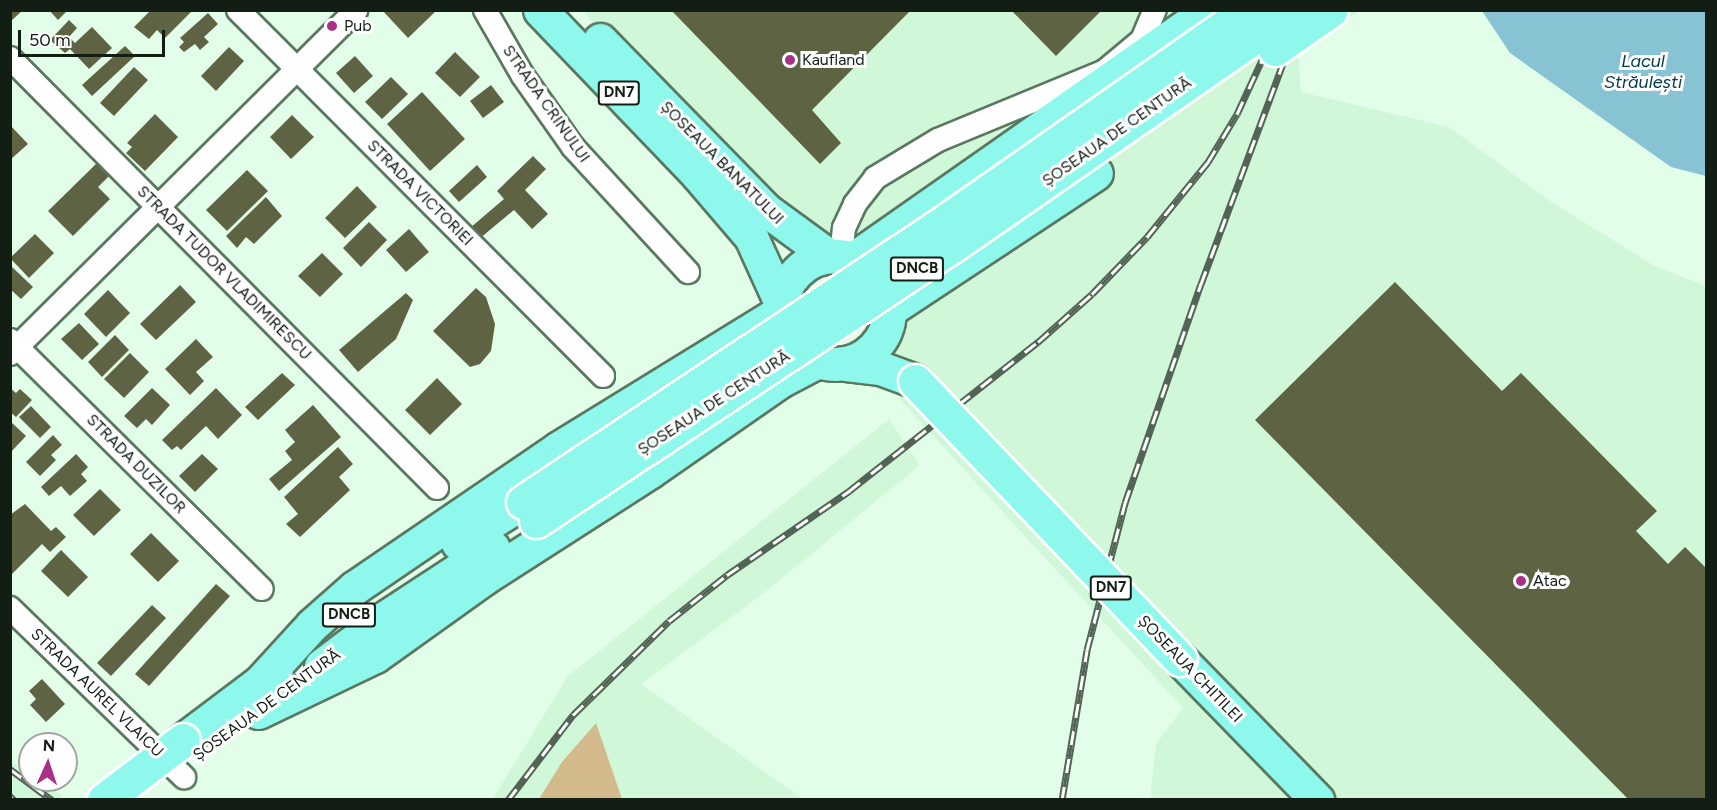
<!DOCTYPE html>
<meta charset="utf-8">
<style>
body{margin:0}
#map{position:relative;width:1717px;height:810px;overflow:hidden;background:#e3fee8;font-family:Figtree,sans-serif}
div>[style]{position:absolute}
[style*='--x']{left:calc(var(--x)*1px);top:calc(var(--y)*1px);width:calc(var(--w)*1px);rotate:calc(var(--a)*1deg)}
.built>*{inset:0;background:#d0f8d8}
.forest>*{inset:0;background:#d2ba8d}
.water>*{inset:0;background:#88c3d4}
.building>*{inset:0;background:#5e6443}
.roads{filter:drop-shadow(2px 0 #5a7760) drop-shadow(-2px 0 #5a7760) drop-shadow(0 2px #5a7760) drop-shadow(0 -2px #5a7760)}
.minor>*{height:22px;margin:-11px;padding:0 11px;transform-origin:11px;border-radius:11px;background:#fff}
.primary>*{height:33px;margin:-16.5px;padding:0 16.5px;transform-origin:16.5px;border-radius:16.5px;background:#8ef8ed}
.primary>.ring{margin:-16.5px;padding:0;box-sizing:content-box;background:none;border:33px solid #8ef8ed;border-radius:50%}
.rail>*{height:7px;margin-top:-3.5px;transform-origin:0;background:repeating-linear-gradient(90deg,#fff 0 14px,#536456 0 28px);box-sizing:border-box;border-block:2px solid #536456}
.bridges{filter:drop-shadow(2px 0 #fff) drop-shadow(-2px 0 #fff) drop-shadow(0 2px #fff) drop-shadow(0 -2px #fff)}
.primary-bridge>*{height:33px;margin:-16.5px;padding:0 16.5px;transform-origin:16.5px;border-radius:16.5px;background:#8ef8ed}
.dots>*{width:16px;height:16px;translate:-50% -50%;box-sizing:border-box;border:3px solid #fff;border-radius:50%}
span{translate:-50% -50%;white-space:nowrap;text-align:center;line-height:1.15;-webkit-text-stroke:6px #fff;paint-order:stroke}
.shield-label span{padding:2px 4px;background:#fff;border:2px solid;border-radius:4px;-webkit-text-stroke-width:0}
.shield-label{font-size:15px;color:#121e14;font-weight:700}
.poi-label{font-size:16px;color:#121e14}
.left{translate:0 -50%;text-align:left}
.street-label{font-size:16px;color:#121e14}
.water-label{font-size:18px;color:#003845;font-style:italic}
.frame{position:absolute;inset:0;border:12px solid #121e14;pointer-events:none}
.north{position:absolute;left:18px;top:732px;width:60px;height:60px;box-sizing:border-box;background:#fff;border:2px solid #a0a5a1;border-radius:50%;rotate:3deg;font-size:16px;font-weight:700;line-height:24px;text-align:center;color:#121e14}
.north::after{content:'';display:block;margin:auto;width:21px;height:27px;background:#a83087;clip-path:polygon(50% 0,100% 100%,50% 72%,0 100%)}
.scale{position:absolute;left:18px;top:30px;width:147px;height:27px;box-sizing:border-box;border:3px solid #121e14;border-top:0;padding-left:8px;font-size:18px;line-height:21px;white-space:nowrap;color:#121e14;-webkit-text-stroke:4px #fff;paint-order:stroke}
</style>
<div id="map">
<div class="built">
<i style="clip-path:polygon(583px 11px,1358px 11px,1298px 54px,1301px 92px,1449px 127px,1550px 201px,1653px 265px,1706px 286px,1706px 799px,1150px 799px,1156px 744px,1183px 708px,902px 402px,836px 282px)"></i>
<i style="clip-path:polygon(889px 419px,920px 465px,764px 593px,641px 684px,803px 799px,492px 800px,568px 676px)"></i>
<i style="clip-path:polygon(10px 761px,30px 774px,30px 780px,39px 780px,63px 796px,58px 799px,11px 799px)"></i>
</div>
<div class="forest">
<i style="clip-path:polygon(596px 723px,622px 799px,539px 799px,562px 762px)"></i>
</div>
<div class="water">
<i style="clip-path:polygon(1482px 11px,1706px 11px,1706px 176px,1671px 167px,1510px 53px)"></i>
</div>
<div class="building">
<i style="clip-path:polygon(10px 10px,23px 10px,10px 22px)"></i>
<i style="clip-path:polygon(49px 10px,68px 10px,58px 20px)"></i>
<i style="clip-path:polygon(151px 10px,193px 10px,165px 38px,157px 30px,149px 39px,134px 27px)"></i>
<i style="clip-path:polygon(382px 10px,437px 10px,408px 38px)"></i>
<i style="clip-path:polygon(671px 10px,911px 10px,812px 110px,841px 143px,820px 164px)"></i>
<i style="clip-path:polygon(1011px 10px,1102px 10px,1056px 56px)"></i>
<i style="clip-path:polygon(208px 13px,218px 24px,204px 37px,209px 42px,200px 50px,195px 44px,184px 52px,179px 47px,184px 42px,180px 38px)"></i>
<i style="clip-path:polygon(69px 20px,77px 28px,69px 37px,75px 43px,92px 27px,112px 48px,89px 69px,70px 49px,65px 53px,50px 40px)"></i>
<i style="clip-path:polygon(125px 46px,135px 56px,92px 96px,82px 85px)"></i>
<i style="clip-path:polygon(229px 47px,244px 61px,216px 91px,201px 76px)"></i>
<i style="clip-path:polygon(455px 52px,480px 77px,460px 97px,435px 73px)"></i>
<i style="clip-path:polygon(355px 56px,373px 76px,354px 93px,336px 73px)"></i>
<i style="clip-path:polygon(134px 67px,148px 80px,114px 116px,100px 103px)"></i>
<i style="clip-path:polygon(391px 77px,408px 94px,382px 119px,365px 102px)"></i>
<i style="clip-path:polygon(491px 85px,504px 102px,483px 118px,470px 101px)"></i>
<i style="clip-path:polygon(422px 92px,465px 139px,430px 171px,387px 124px)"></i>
<i style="clip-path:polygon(155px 114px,178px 137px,145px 171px,126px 153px,132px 147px,127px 143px)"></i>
<i style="clip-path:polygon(292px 115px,314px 137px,291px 159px,270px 137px)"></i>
<i style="clip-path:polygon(10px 125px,28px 144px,10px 160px)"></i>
<i style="clip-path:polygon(533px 156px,546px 169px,525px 190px,548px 214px,532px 229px,514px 210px,479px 239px,470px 228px,504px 199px,497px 191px)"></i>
<i style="clip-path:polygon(97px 163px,109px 176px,98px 187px,110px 199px,73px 236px,48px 211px)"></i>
<i style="clip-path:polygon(477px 165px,487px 177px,459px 202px,449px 191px)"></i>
<i style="clip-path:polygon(247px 170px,268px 191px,227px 231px,206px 210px)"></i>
<i style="clip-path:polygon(357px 186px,377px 207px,345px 238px,325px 218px)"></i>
<i style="clip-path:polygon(266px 197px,282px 216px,254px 244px,246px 237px,237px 248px,226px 236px)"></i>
<i style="clip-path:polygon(369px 222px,387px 240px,361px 267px,343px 248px)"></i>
<i style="clip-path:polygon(409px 229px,429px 252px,406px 272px,386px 250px)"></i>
<i style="clip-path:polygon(35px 234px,54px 253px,29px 278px,10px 258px)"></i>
<i style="clip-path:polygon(322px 253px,343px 274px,320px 297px,298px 276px)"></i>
<i style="clip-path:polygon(10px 265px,33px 287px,21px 299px,10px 289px)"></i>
<i style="clip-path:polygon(1395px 282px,1502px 391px,1521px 373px,1657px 511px,1636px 531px,1668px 564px,1685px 547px,1706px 568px,1706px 800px,1629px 800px,1255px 420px)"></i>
<i style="clip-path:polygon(180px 285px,196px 302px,156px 340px,140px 324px)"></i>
<i style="clip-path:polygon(476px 288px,486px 297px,495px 324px,491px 351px,480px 364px,470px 367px,433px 331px)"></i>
<i style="clip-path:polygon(108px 290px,130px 313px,106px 337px,84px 314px)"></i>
<i style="clip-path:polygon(406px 293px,413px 300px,396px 339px,358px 372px,339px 350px)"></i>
<i style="clip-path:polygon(79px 323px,99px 344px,82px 360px,61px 339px)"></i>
<i style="clip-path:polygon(115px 335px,129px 350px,102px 377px,88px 362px)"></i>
<i style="clip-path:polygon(196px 339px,213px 357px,196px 372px,204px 381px,190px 395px,165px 369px)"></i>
<i style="clip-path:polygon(130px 353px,149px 372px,124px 398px,104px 379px)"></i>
<i style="clip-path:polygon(282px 373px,295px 385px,258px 420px,245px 407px)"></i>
<i style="clip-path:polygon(437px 378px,462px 404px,430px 435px,405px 410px)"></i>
<i style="clip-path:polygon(10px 388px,16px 393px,20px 389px,32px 400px,16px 417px,10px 412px)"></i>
<i style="clip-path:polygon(152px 388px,170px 405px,152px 425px,146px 419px,137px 428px,124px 416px)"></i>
<i style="clip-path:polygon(216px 388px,242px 415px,218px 439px,206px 426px,181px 450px,177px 446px,172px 450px,162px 440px)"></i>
<i style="clip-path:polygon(313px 405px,341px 437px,279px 491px,269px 479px,292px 460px,285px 451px,295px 442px,285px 430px)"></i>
<i style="clip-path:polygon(31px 406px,51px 427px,40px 438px,19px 417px)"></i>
<i style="clip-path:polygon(10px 421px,26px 436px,10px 453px)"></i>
<i style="clip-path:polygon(53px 435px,62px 445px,51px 455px,56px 460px,40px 476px,26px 462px)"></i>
<i style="clip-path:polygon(338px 447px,353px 464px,339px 477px,350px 490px,300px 537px,286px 524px,298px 514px,284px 497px)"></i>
<i style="clip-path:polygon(76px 454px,88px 467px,81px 474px,87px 481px,70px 496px,61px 486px,49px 496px,41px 487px)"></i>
<i style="clip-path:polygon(202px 454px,218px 469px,195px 492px,179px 476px)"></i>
<i style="clip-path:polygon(100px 489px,121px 510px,94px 536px,73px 515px)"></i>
<i style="clip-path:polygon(25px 504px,51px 531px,56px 527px,66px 537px,50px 552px,42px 544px,10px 576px,10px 515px)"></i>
<i style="clip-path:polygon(151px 533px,179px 561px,158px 582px,130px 554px)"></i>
<i style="clip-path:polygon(61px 550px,88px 577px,68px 597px,41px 571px)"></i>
<i style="clip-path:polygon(216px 584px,230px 596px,149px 686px,135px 674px)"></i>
<i style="clip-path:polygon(152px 605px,166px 618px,111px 676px,97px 663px)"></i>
<i style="clip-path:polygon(42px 679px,65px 704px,46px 722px,30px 705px,36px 699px,29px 691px)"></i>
</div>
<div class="roads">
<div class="minor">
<i style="--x:238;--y:10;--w:517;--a:45.08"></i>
<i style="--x:485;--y:10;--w:76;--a:60.1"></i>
<i style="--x:523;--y:76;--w:87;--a:54.8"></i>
<i style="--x:573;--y:147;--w:170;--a:47.4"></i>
<i style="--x:10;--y:58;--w:606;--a:45.2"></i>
<i style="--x:841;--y:256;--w:28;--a:-84"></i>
<i style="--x:844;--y:228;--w:26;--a:-65"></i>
<i style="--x:855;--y:204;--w:33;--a:-52"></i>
<i style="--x:875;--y:178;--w:74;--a:-31.1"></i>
<i style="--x:938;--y:140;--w:181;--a:-22.4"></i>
<i style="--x:1105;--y:71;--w:48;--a:-40"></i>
<i style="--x:1142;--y:40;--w:33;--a:-67"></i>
<i style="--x:10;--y:340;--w:354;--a:44.7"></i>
<i style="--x:10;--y:354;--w:488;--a:-44.8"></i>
<i style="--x:10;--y:608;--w:243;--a:44.2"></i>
</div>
<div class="primary">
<i style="--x:540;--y:10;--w:228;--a:46.2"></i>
<i style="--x:698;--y:175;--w:82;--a:49.5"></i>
<i style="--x:751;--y:237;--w:70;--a:65.6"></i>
<i style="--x:600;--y:40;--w:238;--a:45.7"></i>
<i style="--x:766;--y:210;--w:78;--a:36.1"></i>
<i class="ring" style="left:781px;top:256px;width:75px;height:75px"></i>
<i style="--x:853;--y:259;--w:434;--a:-35"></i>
<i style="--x:889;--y:310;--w:248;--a:-33.5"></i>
<i style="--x:846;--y:364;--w:34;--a:7"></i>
<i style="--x:880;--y:368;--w:37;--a:20"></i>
<i style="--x:458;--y:543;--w:77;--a:-32.2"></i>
<i style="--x:1180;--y:659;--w:197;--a:45.8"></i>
<i style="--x:321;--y:666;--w:78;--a:-37.2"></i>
<i style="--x:383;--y:619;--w:131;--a:-33.2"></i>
<i style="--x:260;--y:682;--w:77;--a:-47.6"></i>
<i style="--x:312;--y:625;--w:56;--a:-41.4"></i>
<i style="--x:354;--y:588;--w:248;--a:-34.3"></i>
<i style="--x:559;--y:448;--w:259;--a:-31.6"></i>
<i style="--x:258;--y:712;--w:130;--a:-25.6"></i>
<i style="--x:375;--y:656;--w:134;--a:-35.6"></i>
<i style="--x:484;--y:578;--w:196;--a:-32.7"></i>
<i style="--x:649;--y:472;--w:160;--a:-34.8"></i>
<i style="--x:780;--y:381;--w:41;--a:-27.8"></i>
<i style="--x:183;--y:740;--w:116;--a:-37"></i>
</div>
</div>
<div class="rail">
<i style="--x:10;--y:769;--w:52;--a:36.4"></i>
<i style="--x:10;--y:796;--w:6;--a:45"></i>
<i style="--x:508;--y:800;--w:107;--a:-52.6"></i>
<i style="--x:573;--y:715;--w:134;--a:-44.4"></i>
<i style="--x:669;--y:621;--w:74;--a:-38.4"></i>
<i style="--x:727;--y:575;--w:148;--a:-34.5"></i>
<i style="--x:849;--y:491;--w:241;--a:-38.3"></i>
<i style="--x:1038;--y:342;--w:72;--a:-41.6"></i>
<i style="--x:1092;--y:294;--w:79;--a:-46"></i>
<i style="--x:1147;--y:237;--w:97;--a:-50.9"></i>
<i style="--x:1208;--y:162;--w:56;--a:-58.9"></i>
<i style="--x:1237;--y:114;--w:115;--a:-65.2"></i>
<i style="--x:1062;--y:800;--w:152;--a:-80.5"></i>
<i style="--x:1087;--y:650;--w:152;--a:-75.5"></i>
<i style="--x:1125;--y:503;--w:232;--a:-70.9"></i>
<i style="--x:1201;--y:284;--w:292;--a:-69.6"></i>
</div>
<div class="bridges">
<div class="primary-bridge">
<i style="--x:1275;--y:49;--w:68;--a:-34.9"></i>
<i style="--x:915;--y:381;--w:384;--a:46.4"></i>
<i style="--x:523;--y:502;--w:497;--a:-33.6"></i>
<i style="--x:937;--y:227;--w:379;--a:-34.9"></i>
<i style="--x:536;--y:521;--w:499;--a:-33.5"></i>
<i style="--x:952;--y:246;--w:415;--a:-34.7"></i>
<i style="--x:104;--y:800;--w:99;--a:-37.2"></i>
</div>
</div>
<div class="dots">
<i style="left:332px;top:26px;background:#a83087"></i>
<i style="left:790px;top:60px;background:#a83087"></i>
<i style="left:1521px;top:581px;background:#a83087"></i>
</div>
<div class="shield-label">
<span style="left:619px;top:93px">DN7</span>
<span style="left:917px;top:269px">DNCB</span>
<span style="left:1111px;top:588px">DN7</span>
<span style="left:349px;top:615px">DNCB</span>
</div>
<div class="poi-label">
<span class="left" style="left:344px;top:26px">Pub</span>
<span class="left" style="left:802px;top:60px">Kaufland</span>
<span class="left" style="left:1533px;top:581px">Atac</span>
</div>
<div class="street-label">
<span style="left:546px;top:104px;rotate:55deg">STRADA CRINULUI</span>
<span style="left:1117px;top:132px;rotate:-35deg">ȘOSEAUA DE CENTURĂ</span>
<span style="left:722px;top:163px;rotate:45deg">ȘOSEAUA BANATULUI</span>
<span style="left:420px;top:193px;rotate:45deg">STRADA VICTORIEI</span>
<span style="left:224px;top:273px;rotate:45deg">STRADA TUDOR VLADIMIRESCU</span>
<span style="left:714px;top:403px;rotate:-33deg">ȘOSEAUA DE CENTURĂ</span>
<span style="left:136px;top:464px;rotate:45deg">STRADA DUZILOR</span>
<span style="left:1190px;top:669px;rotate:46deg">ȘOSEAUA CHITILEI</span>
<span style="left:97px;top:693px;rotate:44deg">STRADA AUREL VLAICU</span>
<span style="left:267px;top:705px;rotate:-36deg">ȘOSEAUA DE CENTURĂ</span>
</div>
<div class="water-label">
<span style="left:1643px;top:72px">Lacul<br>Străulești</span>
</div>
<div class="frame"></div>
<div class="north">N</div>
<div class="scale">50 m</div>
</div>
